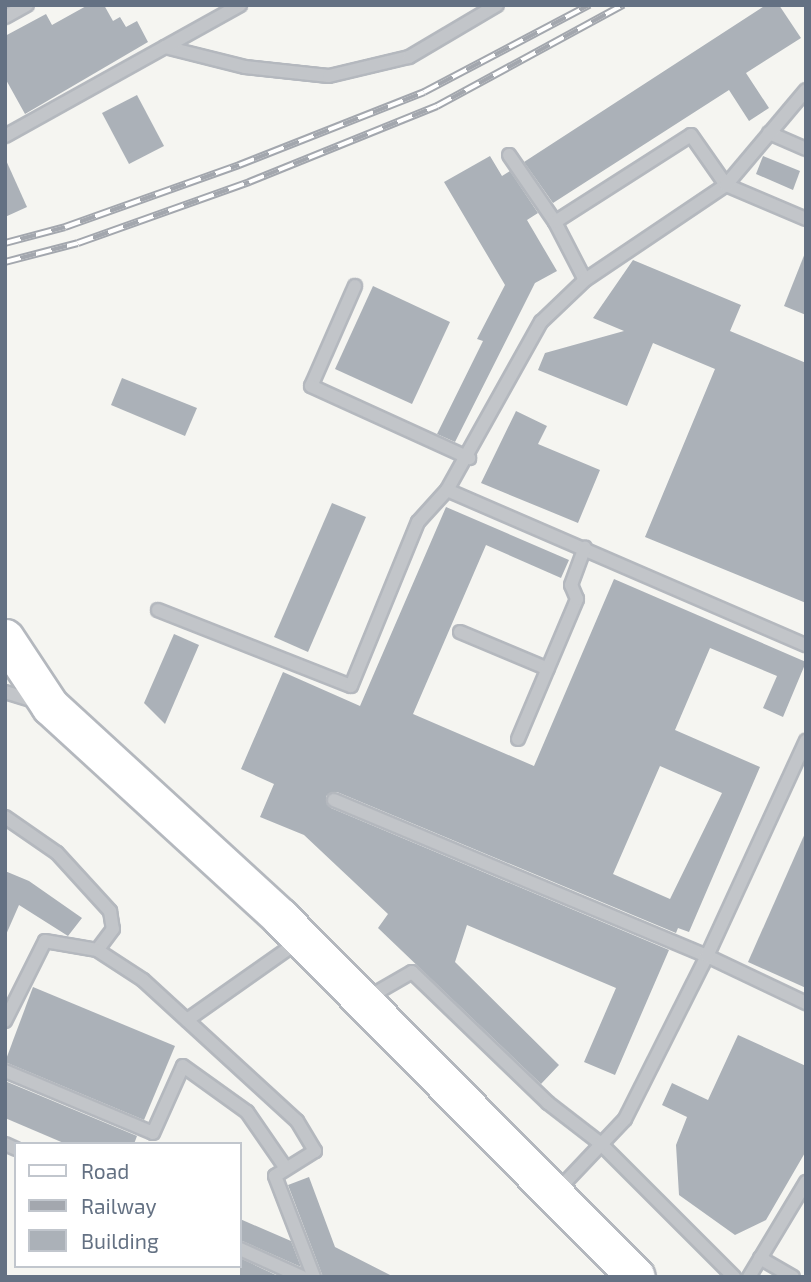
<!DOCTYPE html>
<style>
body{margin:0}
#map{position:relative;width:811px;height:1282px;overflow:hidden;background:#f5f5f1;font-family:"Exo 2",sans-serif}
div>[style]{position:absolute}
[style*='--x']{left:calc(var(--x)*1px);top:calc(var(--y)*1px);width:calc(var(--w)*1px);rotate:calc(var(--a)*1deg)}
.building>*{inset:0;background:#abb1b8}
.roads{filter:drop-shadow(2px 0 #b4b8be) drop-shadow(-2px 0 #b4b8be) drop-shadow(0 2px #b4b8be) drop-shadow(0 -2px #b4b8be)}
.lane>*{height:12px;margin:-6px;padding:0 6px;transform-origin:6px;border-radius:6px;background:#c2c5c9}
.secondary>*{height:37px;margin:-18.5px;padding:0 18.5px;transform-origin:18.5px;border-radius:18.5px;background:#fff}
.rail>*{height:8px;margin-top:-4px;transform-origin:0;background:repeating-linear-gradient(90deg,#fff 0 16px,#a3a7ae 0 32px);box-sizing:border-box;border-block:2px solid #a3a7ae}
span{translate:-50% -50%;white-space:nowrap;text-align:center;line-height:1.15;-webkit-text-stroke:7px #fff;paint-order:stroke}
.frame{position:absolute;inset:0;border:7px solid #647183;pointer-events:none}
.legend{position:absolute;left:14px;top:1142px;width:228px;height:126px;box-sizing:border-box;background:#fff;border:2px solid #c1c6cd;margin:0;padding:9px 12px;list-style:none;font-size:21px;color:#647183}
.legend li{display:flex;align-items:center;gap:14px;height:35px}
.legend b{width:35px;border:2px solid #c1c6cd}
</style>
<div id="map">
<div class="building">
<i style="clip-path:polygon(88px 5px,104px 5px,113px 21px,120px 17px,126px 27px,137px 21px,148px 42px,25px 114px,5px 78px,5px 36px,46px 14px,52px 25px)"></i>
<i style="clip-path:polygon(766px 5px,779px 5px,801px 38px,746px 73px,769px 108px,749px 121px,729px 90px,553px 203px,524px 162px)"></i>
<i style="clip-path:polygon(137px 95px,164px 146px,129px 164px,102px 113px)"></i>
<i style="clip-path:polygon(490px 156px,502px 176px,510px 171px,538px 213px,527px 220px,557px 271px,535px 283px,455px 442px,437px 434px,483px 341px,477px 339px,505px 285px,444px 182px)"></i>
<i style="clip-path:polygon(763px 156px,800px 171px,793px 190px,756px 174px)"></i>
<i style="clip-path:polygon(5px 158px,27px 207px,5px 217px)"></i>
<i style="clip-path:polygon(805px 253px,806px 254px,806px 315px,784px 306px)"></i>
<i style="clip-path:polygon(633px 260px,741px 305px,730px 331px,806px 363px,806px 603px,645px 537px,715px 369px,653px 343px,627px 406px,538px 370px,545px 353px,624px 331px,593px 318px)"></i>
<i style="clip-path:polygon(373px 286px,450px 322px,412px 404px,335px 369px)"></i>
<i style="clip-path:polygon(122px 378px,197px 408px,185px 436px,111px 405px)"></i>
<i style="clip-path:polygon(516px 411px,547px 426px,538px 444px,600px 470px,578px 523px,481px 483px)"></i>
<i style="clip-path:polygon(332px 503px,366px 517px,308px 652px,274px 637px)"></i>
<i style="clip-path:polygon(evenodd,446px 507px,569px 560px,561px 578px,486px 545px,413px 714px,534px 766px,614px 579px,806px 662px,783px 717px,763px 708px,777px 676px,710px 648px,675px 730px,760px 767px,689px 932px,678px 928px,676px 933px,337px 792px,326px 796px,331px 808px,669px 950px,615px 1075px,584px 1062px,616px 988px,467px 925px,455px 962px,559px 1065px,541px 1084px,378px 928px,388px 914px,304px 835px,260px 817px,274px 784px,241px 769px,283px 672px,360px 706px,446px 507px,660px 766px,722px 793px,670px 899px,613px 874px,660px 766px)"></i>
<i style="clip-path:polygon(174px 634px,199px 645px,165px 724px,144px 703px)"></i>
<i style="clip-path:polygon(806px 831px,806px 988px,748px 962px)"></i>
<i style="clip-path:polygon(5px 871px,29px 881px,82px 918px,68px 936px,19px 905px,5px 937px)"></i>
<i style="clip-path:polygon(33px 987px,175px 1046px,144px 1120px,5px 1062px)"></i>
<i style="clip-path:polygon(738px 1035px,806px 1066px,806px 1151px,766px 1220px,735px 1235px,679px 1195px,676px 1145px,687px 1117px,662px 1105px,672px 1083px,708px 1100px)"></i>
<i style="clip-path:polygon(5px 1081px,137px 1136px,134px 1144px,66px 1144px,5px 1118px)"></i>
<i style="clip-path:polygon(309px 1177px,335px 1247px,394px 1277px,323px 1277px,288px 1185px)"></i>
<i style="clip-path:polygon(240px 1219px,291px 1241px,301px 1267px,240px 1240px)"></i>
<i style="clip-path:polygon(240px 1258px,280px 1277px,240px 1277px)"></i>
</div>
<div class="roads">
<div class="lane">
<i style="--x:5;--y:17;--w:25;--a:-29"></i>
<i style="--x:165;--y:47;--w:82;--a:14"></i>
<i style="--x:245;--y:67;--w:84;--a:6.1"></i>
<i style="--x:329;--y:76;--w:82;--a:-13.4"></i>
<i style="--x:409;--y:57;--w:102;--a:-30.6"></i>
<i style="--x:769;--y:133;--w:40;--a:23.4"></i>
<i style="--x:5;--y:136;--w:269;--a:-29.1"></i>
<i style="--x:509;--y:155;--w:81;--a:55.5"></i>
<i style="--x:555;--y:222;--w:65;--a:62.7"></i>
<i style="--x:555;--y:222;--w:161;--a:-32.6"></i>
<i style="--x:691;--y:135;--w:61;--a:55"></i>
<i style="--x:726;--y:185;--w:87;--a:23"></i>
<i style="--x:355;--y:286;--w:109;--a:113.7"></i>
<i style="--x:311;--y:386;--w:174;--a:24.5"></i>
<i style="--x:447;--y:490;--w:193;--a:-60.8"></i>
<i style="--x:541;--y:322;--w:61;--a:-43.7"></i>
<i style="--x:585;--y:280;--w:170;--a:-34"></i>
<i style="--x:726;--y:185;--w:124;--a:-49.9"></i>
<i style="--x:158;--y:610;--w:207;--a:21.5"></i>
<i style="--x:351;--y:686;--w:177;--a:-67.8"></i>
<i style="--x:418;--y:522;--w:43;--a:-47.8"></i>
<i style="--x:447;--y:490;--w:391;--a:23.4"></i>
<i style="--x:460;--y:632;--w:95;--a:22.8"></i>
<i style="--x:5;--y:692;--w:34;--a:17"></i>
<i style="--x:518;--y:739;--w:152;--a:-67.1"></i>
<i style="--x:577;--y:599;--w:15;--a:-113"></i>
<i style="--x:571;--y:585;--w:40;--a:-69.8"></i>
<i style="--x:334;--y:800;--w:404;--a:22.7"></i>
<i style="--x:707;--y:956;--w:110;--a:25.4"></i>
<i style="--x:5;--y:817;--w:63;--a:34.7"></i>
<i style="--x:57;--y:853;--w:79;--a:47.6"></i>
<i style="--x:110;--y:911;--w:18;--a:81"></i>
<i style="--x:113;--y:929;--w:26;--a:127"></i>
<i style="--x:367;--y:998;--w:52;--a:-30"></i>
<i style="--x:412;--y:972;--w:189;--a:43.9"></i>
<i style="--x:548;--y:1103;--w:66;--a:37.6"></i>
<i style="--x:600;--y:1143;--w:190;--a:45"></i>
<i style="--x:187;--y:1020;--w:137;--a:-35.2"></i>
<i style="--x:5;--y:1021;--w:89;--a:-63.4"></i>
<i style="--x:45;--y:941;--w:53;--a:9.8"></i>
<i style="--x:97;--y:950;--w:55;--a:33.1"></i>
<i style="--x:143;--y:980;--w:209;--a:42.5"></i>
<i style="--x:297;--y:1121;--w:35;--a:59"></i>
<i style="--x:315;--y:1151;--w:47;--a:148"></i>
<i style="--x:275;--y:1176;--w:108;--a:68.9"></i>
<i style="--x:5;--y:1071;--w:160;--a:22.7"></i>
<i style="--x:153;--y:1133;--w:73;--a:-65.9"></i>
<i style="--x:183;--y:1066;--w:79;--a:35.7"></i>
<i style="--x:247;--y:1112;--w:67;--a:55.4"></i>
<i style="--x:5;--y:1144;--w:12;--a:24"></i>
<i style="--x:557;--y:1191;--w:99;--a:-46.6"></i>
<i style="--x:625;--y:1119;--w:182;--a:-63.3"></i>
<i style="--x:707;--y:956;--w:237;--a:-65.3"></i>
<i style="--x:240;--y:1249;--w:68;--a:24.3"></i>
<i style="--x:760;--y:1258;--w:38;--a:30"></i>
<i style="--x:749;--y:1277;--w:111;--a:-59"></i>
</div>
<div class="secondary">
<i style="--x:5;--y:638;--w:82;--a:56.5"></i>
<i style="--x:50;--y:706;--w:312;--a:42.5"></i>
<i style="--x:280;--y:917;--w:506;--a:45.32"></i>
</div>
</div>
<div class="rail">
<i style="--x:5;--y:243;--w:62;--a:-14.9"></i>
<i style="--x:65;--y:227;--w:185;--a:-19.6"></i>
<i style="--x:239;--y:165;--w:199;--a:-21.5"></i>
<i style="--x:424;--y:92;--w:187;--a:-27.8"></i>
<i style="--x:5;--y:262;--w:75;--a:-14.6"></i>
<i style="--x:78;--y:243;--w:182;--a:-19.6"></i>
<i style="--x:249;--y:182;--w:203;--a:-22"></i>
<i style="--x:437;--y:106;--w:212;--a:-28.5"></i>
</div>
<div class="frame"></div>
<ul class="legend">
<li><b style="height:9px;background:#fff"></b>Road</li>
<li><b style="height:9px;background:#a3a7ae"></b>Railway</li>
<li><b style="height:19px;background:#abb1b8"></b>Building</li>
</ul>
</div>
